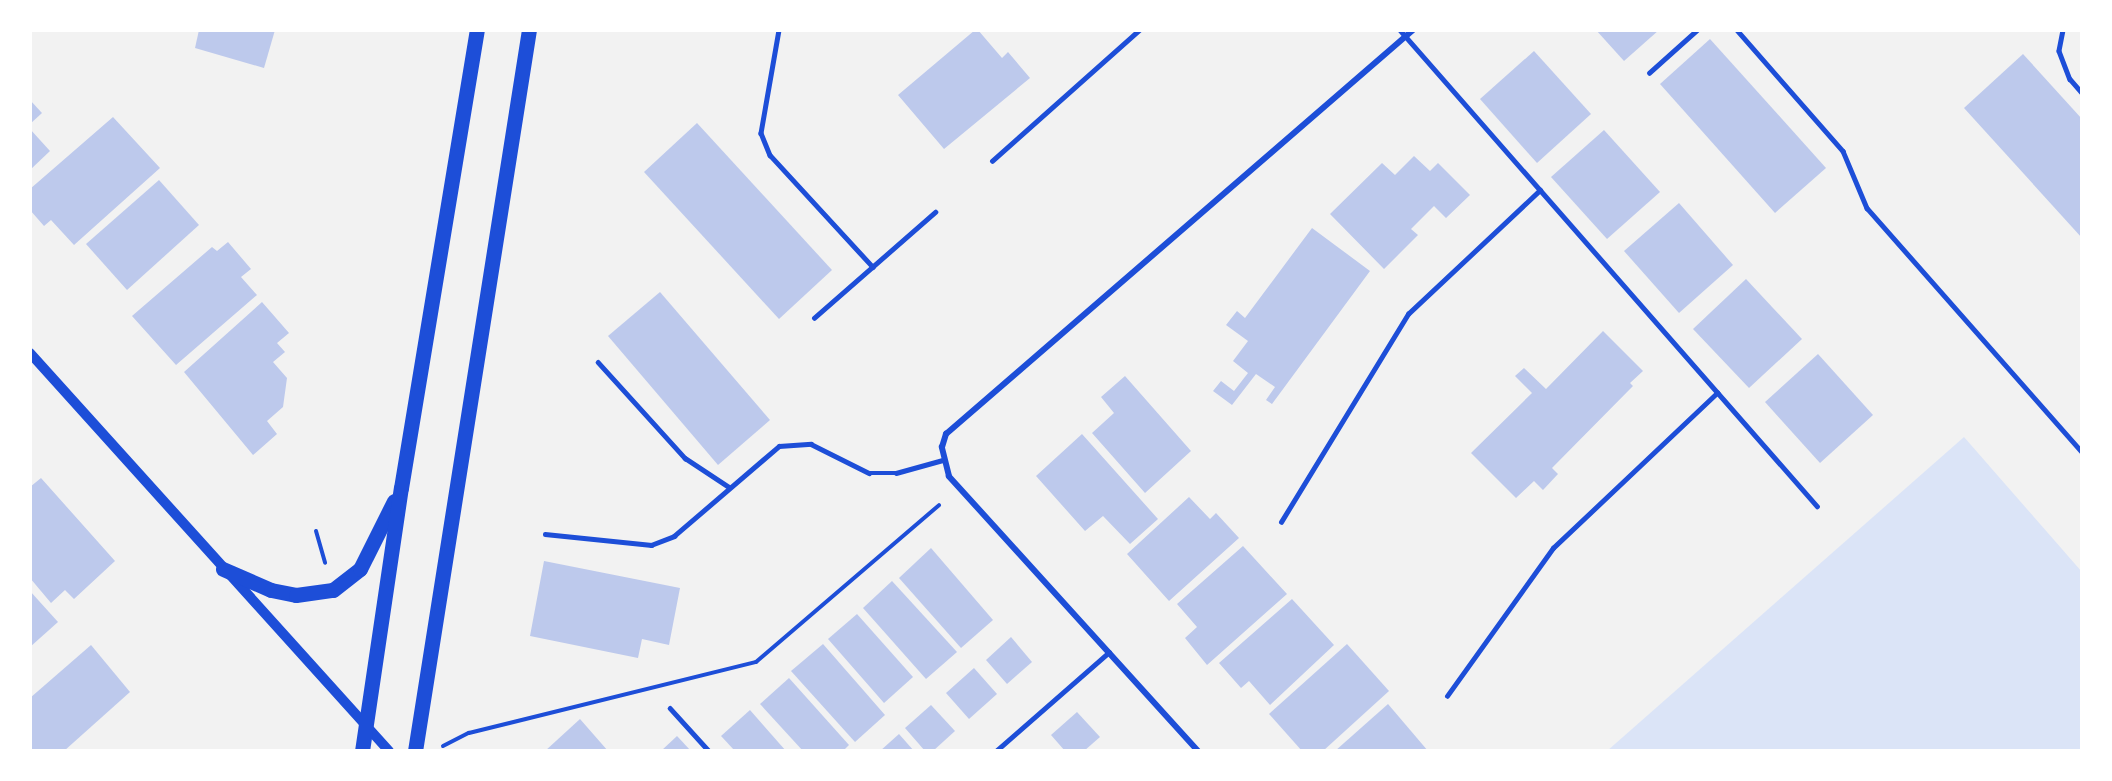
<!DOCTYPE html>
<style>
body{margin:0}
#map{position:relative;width:2112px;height:781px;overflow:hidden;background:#f2f2f2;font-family:Ubuntu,sans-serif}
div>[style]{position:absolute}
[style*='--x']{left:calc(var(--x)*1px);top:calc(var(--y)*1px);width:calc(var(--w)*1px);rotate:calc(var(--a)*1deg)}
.green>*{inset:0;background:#dbe4f7}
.building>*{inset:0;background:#bdc9ec}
.path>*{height:4px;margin:-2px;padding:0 2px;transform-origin:2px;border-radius:2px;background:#1d4ed8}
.service>*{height:4.5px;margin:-2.25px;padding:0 2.25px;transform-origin:2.25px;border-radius:2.25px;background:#1d4ed8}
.minor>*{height:6px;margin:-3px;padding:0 3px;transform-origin:3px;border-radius:3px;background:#1d4ed8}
.tertiary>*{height:10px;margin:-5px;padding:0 5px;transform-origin:5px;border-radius:5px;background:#1d4ed8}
.primary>*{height:15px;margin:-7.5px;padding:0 7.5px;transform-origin:7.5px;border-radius:7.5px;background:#1d4ed8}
span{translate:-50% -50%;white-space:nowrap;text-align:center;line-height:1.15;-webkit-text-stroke:6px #fff;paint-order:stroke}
.frame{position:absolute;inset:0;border:32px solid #fff;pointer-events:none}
</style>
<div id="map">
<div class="green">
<i style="clip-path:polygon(1964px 437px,2082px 572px,2082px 751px,1607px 751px)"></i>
</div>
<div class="building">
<i style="clip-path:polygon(199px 30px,275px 30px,264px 68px,195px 48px)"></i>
<i style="clip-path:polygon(975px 30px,978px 30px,1002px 58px,1008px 52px,1030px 78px,944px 149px,898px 95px)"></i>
<i style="clip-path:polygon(1596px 30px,1659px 30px,1624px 61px)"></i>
<i style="clip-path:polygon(1710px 39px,1826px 168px,1775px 213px,1660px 84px)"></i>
<i style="clip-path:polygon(1534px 51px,1591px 114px,1537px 163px,1480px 99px)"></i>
<i style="clip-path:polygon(2023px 54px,2082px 119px,2082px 238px,1964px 108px)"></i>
<i style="clip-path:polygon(30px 100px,42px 113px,30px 124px)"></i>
<i style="clip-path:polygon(113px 117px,160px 168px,74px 245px,51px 220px,44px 226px,30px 210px,30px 189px)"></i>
<i style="clip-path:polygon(697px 123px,832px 270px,779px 319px,644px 172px)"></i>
<i style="clip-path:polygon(30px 129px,50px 151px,30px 170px)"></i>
<i style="clip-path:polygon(1604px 130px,1660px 192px,1607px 239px,1551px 177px)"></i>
<i style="clip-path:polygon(1414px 156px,1430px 171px,1438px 163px,1470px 195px,1446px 218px,1434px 206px,1411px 229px,1418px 235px,1384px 269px,1330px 214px,1382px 163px,1395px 175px)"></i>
<i style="clip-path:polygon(159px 180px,199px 225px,127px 290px,86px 244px)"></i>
<i style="clip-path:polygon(1679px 203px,1733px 265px,1679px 313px,1624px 251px)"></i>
<i style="clip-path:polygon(1312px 228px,1370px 271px,1272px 404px,1266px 400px,1275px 387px,1256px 374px,1232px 405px,1213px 391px,1221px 381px,1234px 391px,1248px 373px,1233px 361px,1248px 341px,1226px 325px,1237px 311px,1245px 318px)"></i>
<i style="clip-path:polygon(228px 242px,251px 269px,241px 277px,257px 295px,176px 365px,132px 316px,212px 247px,217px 251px)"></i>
<i style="clip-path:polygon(1746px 279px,1802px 339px,1749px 388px,1693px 329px)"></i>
<i style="clip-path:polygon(660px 292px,770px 420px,718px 465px,608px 336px)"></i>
<i style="clip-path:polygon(262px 302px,289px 333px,277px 343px,285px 352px,273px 362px,287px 378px,283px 407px,267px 421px,277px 434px,253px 455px,184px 372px)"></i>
<i style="clip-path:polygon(1603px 331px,1643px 371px,1630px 383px,1633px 386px,1552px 468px,1558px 474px,1543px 490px,1534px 481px,1516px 498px,1471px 453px,1532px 393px,1515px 376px,1524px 368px,1546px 389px)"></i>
<i style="clip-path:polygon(1818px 354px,1873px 415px,1820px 463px,1765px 402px)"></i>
<i style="clip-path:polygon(1125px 376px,1191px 451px,1145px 493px,1092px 433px,1114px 413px,1101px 397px)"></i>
<i style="clip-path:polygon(1082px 434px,1158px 519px,1130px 544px,1103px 516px,1085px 531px,1036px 476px)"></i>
<i style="clip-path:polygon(41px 478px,115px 561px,74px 599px,65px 590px,51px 603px,30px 578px,30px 487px)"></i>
<i style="clip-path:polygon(1189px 497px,1210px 519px,1216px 513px,1239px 538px,1169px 601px,1127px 554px)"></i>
<i style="clip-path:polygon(1243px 546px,1287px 594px,1207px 665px,1185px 638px,1197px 627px,1177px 604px)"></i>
<i style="clip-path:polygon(931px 548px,993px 620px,961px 648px,899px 578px)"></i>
<i style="clip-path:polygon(544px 561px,680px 588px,669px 645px,642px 639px,638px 658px,530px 636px)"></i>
<i style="clip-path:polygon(892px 581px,957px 652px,926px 679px,863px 608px)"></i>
<i style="clip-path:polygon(30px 591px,58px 622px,30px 647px)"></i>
<i style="clip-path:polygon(1292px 599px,1334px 645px,1270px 705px,1249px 681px,1241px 688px,1219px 663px)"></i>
<i style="clip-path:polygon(857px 614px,913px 677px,884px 703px,828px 639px)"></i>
<i style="clip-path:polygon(1011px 637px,1032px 662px,1007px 684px,986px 660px)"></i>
<i style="clip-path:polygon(823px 644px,885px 715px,855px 742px,791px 671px)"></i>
<i style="clip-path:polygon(1347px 644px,1389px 691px,1323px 751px,1302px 751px,1269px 714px)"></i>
<i style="clip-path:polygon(91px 645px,130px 692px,64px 751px,30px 751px,30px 698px)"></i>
<i style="clip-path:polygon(974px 668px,997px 694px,969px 719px,946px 693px)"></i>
<i style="clip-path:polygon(789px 678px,849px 745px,843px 751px,803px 751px,760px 704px)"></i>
<i style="clip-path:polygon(1388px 704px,1428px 751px,1335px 751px)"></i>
<i style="clip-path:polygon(931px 705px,955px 731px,933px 751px,925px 751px,905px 728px)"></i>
<i style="clip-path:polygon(750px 710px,786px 751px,735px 751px,721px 736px)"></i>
<i style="clip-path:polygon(1077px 712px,1100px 737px,1084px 751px,1065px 751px,1051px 735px)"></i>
<i style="clip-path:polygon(580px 719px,608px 751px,545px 751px)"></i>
<i style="clip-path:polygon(899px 734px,914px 751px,880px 751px)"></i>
<i style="clip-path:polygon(677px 736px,691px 751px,661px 751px)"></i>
</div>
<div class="path">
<i style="--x:316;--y:531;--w:33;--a:74"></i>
<i style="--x:443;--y:746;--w:29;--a:-27"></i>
<i style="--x:469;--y:733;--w:296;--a:-13.9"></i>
<i style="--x:756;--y:662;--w:241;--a:-40.6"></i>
</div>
<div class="service">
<i style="--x:779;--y:30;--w:105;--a:99.9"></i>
<i style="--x:761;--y:133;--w:24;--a:68"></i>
<i style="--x:770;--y:155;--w:152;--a:47.4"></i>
<i style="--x:1400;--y:30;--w:633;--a:48.78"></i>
<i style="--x:1737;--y:30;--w:161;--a:48.8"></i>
<i style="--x:1843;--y:151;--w:62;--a:67.2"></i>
<i style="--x:1867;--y:208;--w:325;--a:48.6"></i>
<i style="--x:2063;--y:30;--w:21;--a:101"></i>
<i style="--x:2059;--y:51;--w:30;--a:69"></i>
<i style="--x:2070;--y:79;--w:18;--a:49"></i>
<i style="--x:1649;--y:73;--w:64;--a:-41.9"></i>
<i style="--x:992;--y:161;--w:197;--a:-41.7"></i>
<i style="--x:814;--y:318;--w:161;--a:-41.2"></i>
<i style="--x:598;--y:362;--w:130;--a:47.8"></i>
<i style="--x:685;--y:458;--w:53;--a:33.4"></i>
<i style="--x:1281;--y:522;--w:244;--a:-58.6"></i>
<i style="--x:1408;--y:314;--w:181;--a:-43.2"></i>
<i style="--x:545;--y:534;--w:107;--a:5.9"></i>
<i style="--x:651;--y:545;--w:25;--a:-21"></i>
<i style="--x:674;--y:536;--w:138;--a:-40.6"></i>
<i style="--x:779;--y:446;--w:32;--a:-4"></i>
<i style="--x:811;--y:444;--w:65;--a:26.6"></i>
<i style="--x:869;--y:473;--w:27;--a:0"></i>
<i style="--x:896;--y:473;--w:49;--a:-15.5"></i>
<i style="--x:1447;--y:696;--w:182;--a:-54.4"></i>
<i style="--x:1553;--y:548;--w:226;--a:-43.4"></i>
<i style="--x:670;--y:708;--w:58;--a:47.8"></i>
<i style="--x:996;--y:751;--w:150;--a:-41.2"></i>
</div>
<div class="minor">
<i style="--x:1198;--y:751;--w:371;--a:-132.2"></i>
<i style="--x:949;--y:476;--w:30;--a:-104"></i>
<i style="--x:942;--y:447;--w:14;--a:-73"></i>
<i style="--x:946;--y:434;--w:617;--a:-40.86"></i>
</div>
<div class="tertiary">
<i style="--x:30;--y:353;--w:536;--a:47.95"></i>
</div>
<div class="primary">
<i style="--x:223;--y:569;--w:52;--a:23.6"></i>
<i style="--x:271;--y:590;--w:25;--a:11"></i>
<i style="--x:296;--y:595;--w:37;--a:-8"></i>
<i style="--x:333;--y:590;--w:34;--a:-38"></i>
<i style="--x:360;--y:569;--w:76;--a:-63.4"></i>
<i style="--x:362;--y:751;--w:266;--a:-81.6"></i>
<i style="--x:401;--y:488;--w:464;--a:-80.6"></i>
<i style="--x:415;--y:751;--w:730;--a:-81.02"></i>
</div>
<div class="frame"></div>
</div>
